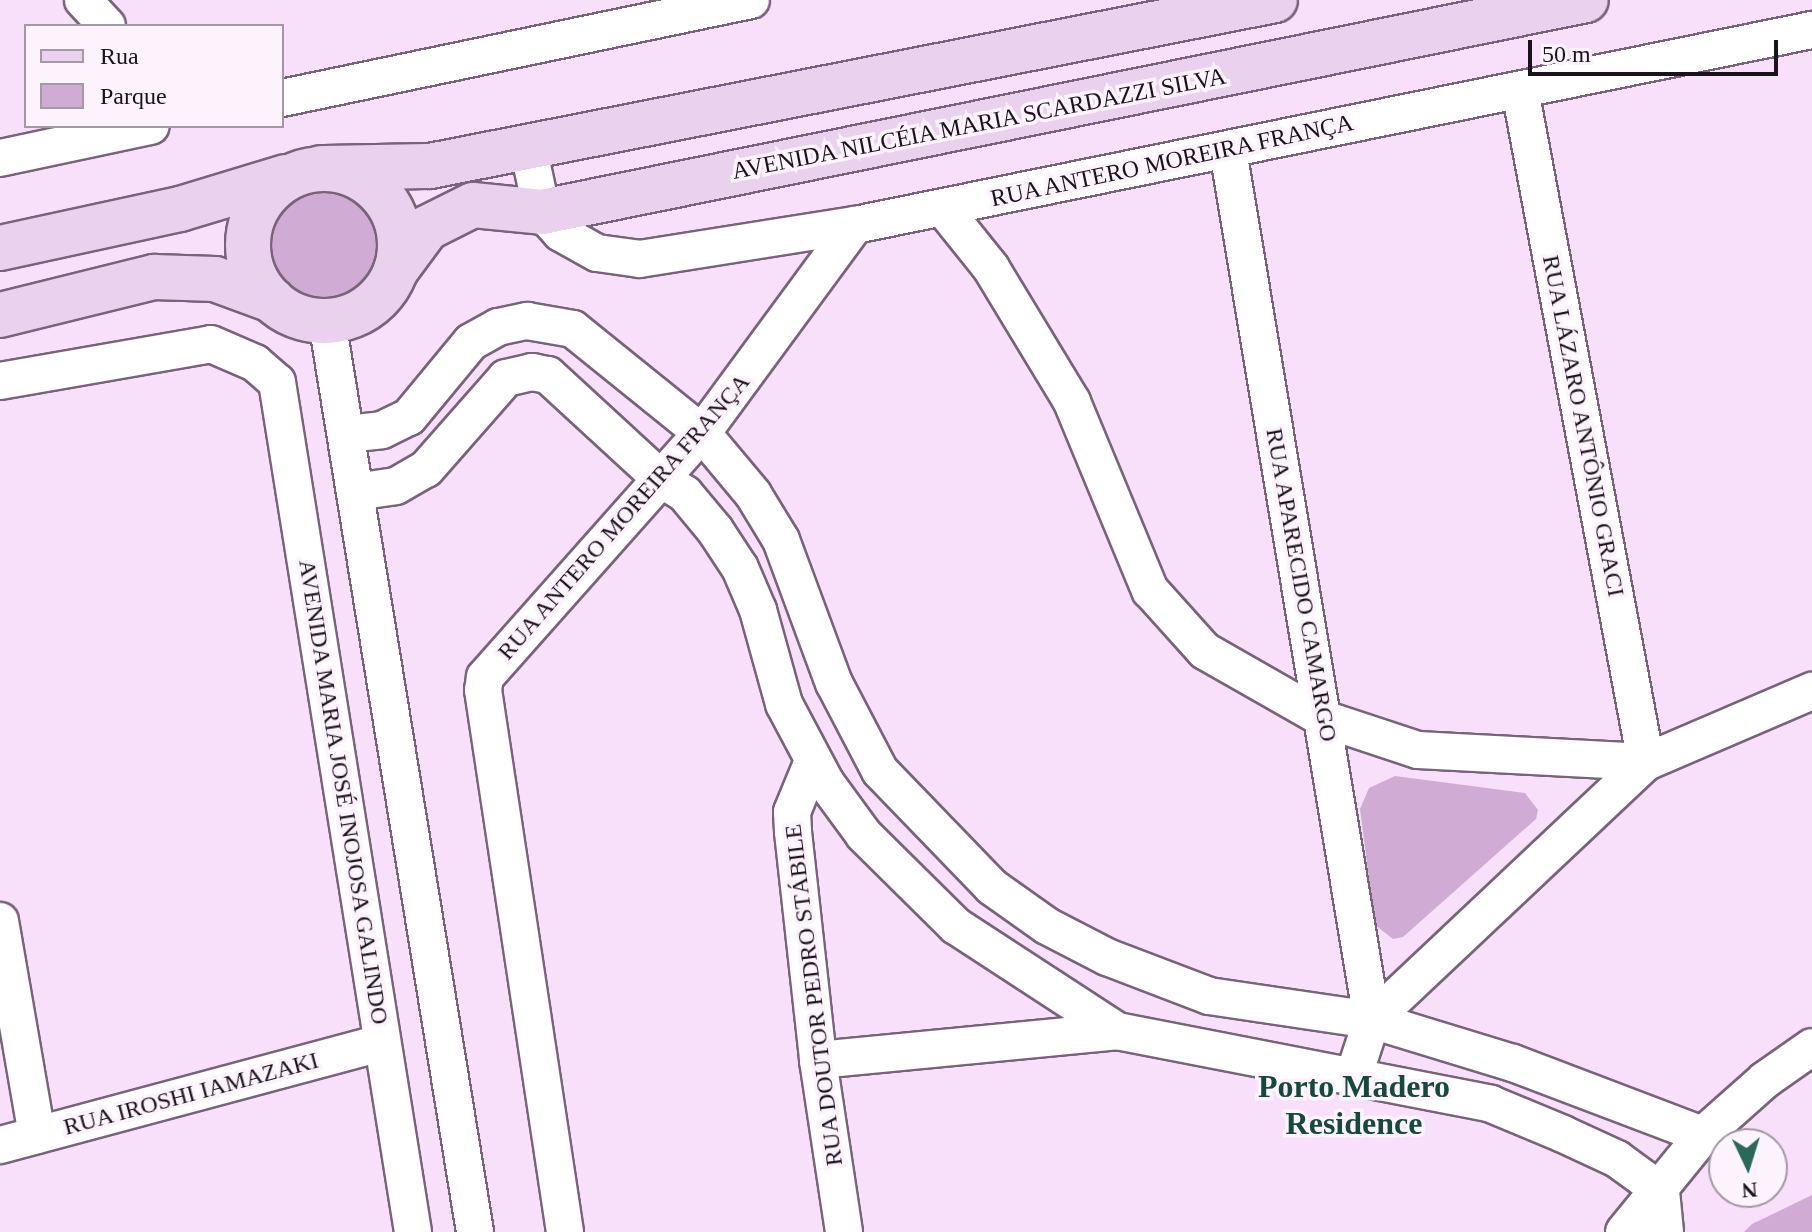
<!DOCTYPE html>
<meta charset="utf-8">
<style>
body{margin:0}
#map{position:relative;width:1812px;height:1232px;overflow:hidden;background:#f8e0fb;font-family:Georgia,serif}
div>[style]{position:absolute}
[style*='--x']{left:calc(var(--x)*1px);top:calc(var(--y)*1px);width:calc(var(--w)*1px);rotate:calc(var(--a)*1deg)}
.green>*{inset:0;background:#d0acd5}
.round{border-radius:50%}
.roads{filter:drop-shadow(2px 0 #78637a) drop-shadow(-2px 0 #78637a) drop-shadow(0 2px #78637a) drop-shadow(0 -2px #78637a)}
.street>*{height:36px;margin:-18px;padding:0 18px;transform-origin:18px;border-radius:18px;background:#fff}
.secondary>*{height:44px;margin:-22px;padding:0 22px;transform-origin:22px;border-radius:22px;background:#ead2ee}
.secondary>.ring{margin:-22px;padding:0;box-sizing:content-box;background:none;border:44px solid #ead2ee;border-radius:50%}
span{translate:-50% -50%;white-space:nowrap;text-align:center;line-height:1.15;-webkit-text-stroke:7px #fcf3fd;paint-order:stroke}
.street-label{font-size:24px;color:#1b131c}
.district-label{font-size:32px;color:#15493c;font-weight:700}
.legend{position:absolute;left:24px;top:24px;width:260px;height:104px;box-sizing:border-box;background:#fcf3fd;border:2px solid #a299a3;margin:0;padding:10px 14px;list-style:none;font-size:24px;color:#1b131c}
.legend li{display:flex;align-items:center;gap:16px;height:40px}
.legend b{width:40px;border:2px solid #a299a3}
.north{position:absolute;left:1708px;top:1128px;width:80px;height:80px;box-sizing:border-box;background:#fcf3fd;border:2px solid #a299a3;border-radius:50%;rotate:176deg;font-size:22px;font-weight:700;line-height:32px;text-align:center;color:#1b131c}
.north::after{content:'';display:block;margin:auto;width:28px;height:36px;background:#296958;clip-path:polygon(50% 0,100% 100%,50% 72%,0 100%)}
.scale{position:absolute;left:1528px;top:40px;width:250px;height:36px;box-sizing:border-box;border:4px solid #1b131c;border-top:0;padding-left:10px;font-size:24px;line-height:28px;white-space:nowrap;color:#1b131c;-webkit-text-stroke:6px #fcf3fd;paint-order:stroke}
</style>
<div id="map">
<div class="green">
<i class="round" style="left:271px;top:191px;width:106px;height:106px"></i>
<i style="clip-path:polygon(1395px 776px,1525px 793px,1538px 810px,1536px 819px,1403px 937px,1393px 939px,1375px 925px,1360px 809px,1369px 788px)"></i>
<i style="clip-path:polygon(1812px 1195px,1812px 1232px,1744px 1232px,1752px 1224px)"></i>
</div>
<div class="roads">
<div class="street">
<i style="--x:83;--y:0;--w:35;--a:47"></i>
<i style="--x:282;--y:98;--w:479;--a:-11.8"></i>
<i style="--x:528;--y:147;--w:66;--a:77.8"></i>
<i style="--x:542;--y:212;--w:28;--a:48"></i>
<i style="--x:561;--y:233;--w:41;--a:29.1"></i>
<i style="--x:597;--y:253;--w:43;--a:7.9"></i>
<i style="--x:640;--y:259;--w:218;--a:-9"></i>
<i style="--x:1228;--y:150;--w:882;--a:80.6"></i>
<i style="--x:0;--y:158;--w:154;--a:-12"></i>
<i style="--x:943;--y:208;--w:77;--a:51.3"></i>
<i style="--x:991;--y:268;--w:157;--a:58.8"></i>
<i style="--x:1072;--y:402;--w:204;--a:67.5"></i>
<i style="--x:1150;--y:590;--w:82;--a:48"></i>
<i style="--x:1205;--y:651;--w:137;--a:29.7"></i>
<i style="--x:1324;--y:719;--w:99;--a:18.3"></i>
<i style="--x:1418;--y:750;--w:228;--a:3"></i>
<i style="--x:1646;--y:762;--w:684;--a:-100.62"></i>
<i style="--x:327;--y:321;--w:923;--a:80.77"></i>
<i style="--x:0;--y:381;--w:214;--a:-9.9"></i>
<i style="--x:211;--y:344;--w:48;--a:23.4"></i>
<i style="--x:255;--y:363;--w:29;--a:41"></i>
<i style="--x:277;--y:382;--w:861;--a:80.91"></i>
<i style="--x:346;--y:434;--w:36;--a:-6"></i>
<i style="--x:382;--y:430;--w:30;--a:-26"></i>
<i style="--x:409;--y:417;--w:97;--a:-50.4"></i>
<i style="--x:471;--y:342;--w:31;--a:-29"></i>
<i style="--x:498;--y:327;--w:30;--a:-12"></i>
<i style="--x:527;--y:321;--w:47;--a:9.9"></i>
<i style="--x:573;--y:329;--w:166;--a:38.9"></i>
<i style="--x:702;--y:433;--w:80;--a:50.1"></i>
<i style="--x:753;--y:494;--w:54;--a:58.7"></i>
<i style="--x:781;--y:540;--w:153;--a:69.7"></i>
<i style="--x:834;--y:683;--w:99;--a:62.4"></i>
<i style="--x:880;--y:771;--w:161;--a:46"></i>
<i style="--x:992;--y:887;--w:67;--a:35.3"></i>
<i style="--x:1047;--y:926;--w:68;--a:27.3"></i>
<i style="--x:1107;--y:957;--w:109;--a:20.9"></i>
<i style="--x:1209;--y:996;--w:165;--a:8.4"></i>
<i style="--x:1372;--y:1020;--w:147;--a:17"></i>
<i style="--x:1513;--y:1063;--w:203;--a:20.8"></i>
<i style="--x:355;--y:492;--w:41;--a:-8.3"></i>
<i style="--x:396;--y:486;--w:34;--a:-30"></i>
<i style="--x:426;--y:469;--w:121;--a:-48.7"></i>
<i style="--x:506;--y:378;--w:27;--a:-13"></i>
<i style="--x:532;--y:372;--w:16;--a:11"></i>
<i style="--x:548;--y:375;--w:154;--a:42.6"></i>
<i style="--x:661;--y:479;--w:28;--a:32"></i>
<i style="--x:685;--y:494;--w:47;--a:50.2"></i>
<i style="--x:715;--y:530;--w:45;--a:56.7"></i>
<i style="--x:740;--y:568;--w:46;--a:66.8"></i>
<i style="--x:758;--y:610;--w:98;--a:74.5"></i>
<i style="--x:784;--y:704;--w:89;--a:62"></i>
<i style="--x:826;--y:783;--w:64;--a:53.8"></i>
<i style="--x:864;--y:835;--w:129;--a:44.7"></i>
<i style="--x:956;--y:926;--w:192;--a:33.1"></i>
<i style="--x:1117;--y:1031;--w:381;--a:11"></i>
<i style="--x:1491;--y:1104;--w:78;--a:22.6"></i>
<i style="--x:1563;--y:1134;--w:60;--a:24.8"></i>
<i style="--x:1617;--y:1159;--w:54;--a:36"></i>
<i style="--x:1661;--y:1191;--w:41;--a:84.4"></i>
<i style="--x:813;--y:761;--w:55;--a:112.4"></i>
<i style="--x:792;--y:812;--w:20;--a:87"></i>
<i style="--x:793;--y:832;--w:229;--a:83.7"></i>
<i style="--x:818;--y:1060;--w:174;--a:81.4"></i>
<i style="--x:0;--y:921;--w:217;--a:80.2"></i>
<i style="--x:818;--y:1060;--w:300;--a:-5.5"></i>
<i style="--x:1353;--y:1078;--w:61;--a:-71.9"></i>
<i style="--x:1372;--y:1020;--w:376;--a:-43.3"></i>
<i style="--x:1646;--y:762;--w:181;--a:-23.2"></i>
<i style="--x:0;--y:1145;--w:395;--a:-15"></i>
<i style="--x:565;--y:1232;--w:548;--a:-98.6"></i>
<i style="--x:483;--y:690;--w:13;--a:-81"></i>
<i style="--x:485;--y:677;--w:327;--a:-48.4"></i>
<i style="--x:702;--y:433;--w:258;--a:-53.7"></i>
<i style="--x:855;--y:225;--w:977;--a:-11.52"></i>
<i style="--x:1624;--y:1232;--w:125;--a:-50.8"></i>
<i style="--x:1703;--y:1135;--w:83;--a:-41.6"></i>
<i style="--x:1765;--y:1080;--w:57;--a:-35.1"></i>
</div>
<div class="secondary">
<i style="--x:321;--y:168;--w:109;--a:-1.1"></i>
<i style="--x:430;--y:166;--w:861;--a:-11.11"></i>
<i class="ring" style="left:248px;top:169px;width:108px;height:108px"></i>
<i style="--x:0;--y:248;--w:184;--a:-12.2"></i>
<i style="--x:180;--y:209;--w:111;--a:-16.8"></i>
<i style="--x:396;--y:270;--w:52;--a:-53.6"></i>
<i style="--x:427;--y:228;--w:51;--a:-26.6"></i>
<i style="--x:473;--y:205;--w:69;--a:5.8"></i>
<i style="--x:542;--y:212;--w:1065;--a:-11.48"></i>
<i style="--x:0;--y:315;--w:159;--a:-13.9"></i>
<i style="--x:154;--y:277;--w:61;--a:1.9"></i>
<i style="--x:215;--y:279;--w:61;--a:20.2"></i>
</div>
</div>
<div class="street-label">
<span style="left:979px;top:124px;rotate:-11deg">AVENIDA NILCÉIA MARIA SCARDAZZI SILVA</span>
<span style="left:1172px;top:161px;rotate:-12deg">RUA ANTERO MOREIRA FRANÇA</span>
<span style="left:1583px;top:426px;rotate:79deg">RUA LÁZARO ANTÔNIO GRACI</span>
<span style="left:624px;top:517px;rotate:-49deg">RUA ANTERO MOREIRA FRANÇA</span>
<span style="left:1301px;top:585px;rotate:80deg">RUA APARECIDO CAMARGO</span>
<span style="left:343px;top:792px;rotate:81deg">AVENIDA MARIA JOSÉ INOJOSA GALINDO</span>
<span style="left:814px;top:995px;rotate:-97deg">RUA DOUTOR PEDRO STÁBILE</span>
<span style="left:191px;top:1094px;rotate:-15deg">RUA IROSHI IAMAZAKI</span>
</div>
<div class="district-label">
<span style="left:1354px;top:1105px">Porto Madero<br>Residence</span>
</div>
<ul class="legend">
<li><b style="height:10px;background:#ead2ee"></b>Rua</li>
<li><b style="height:22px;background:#d0acd5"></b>Parque</li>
</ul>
<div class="north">N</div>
<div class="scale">50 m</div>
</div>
